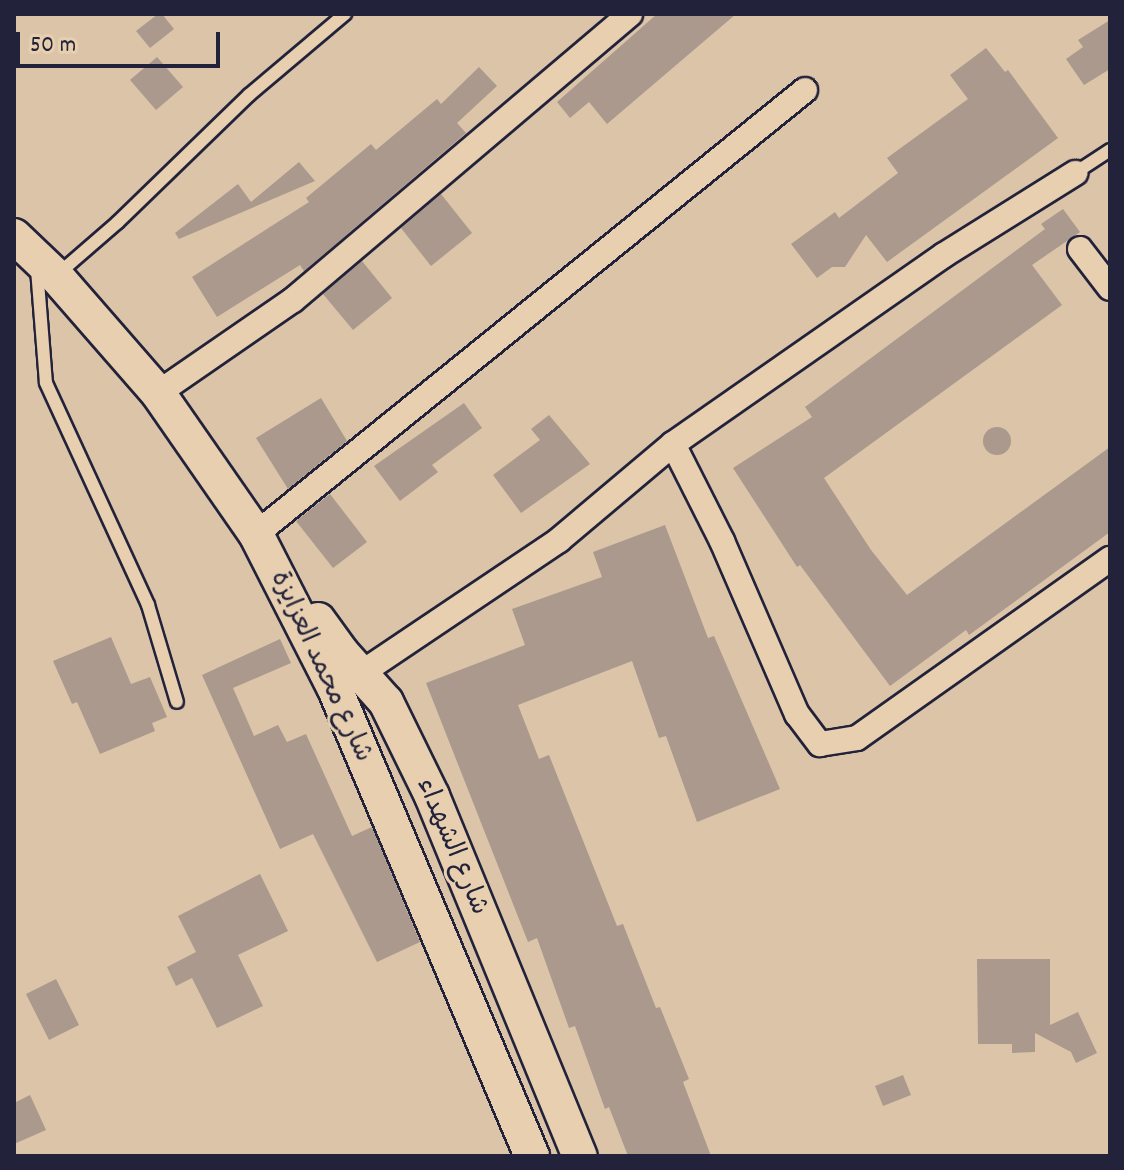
<!DOCTYPE html>
<meta charset="utf-8">
<style>
body{margin:0}
#map{position:relative;width:1124px;height:1170px;overflow:hidden;background:#dbc4a8;font-family:Dekko,"Playpen Sans Arabic",sans-serif}
div>[style]{position:absolute}
[style*='--x']{left:calc(var(--x)*1px);top:calc(var(--y)*1px);width:calc(var(--w)*1px);rotate:calc(var(--a)*1deg)}
.building>*{inset:0;background:#aa998c}
.round{border-radius:50%}
.roads{filter:drop-shadow(2px 0 #22223b) drop-shadow(-2px 0 #22223b) drop-shadow(0 2px #22223b) drop-shadow(0 -2px #22223b)}
.lane>*{height:12px;margin:-6px;padding:0 6px;transform-origin:6px;border-radius:6px;background:#e7cfaf}
.street>*{height:24px;margin:-12px;padding:0 12px;transform-origin:12px;border-radius:12px;background:#e7cfaf}
.secondary>*{height:34px;margin:-17px;padding:0 17px;transform-origin:17px;border-radius:17px;background:#e7cfaf}
span{translate:-50% -50%;white-space:nowrap;text-align:center;line-height:1.15;-webkit-text-stroke:6px #e7cfaf;paint-order:stroke}
.street-label{font-size:26px;color:#22223b}
.frame{position:absolute;inset:0;border:16px solid #22223b;pointer-events:none}
.scale{position:absolute;left:16px;top:32px;width:204px;height:36px;box-sizing:border-box;border:4px solid #22223b;border-top:0;padding-left:10px;font-size:24px;line-height:28px;white-space:nowrap;color:#22223b;-webkit-text-stroke:6px #e7cfaf;paint-order:stroke}
</style>
<div id="map">
<div class="building">
<i style="clip-path:polygon(158px 14px,162px 14px,174px 29px,150px 48px,136px 31px)"></i>
<i style="clip-path:polygon(657px 14px,736px 14px,607px 124px,589px 102px,570px 118px,557px 102px)"></i>
<i style="clip-path:polygon(1110px 20px,1110px 69px,1084px 85px,1066px 59px,1083px 47px,1078px 40px)"></i>
<i style="clip-path:polygon(986px 48px,1005px 72px,1008px 70px,1058px 138px,887px 262px,866px 235px,845px 267px,832px 267px,817px 278px,791px 244px,835px 212px,839px 218px,898px 173px,887px 158px,968px 99px,950px 75px)"></i>
<i style="clip-path:polygon(157px 57px,183px 87px,156px 110px,130px 80px)"></i>
<i style="clip-path:polygon(479px 67px,497px 86px,457px 123px,466px 133px,304px 271px,300px 265px,217px 317px,192px 277px,309px 202px,306px 198px,371px 144px,376px 150px,437px 99px,441px 104px)"></i>
<i style="clip-path:polygon(299px 162px,315px 181px,179px 239px,175px 233px,238px 184px,251px 202px)"></i>
<i style="clip-path:polygon(441px 194px,472px 233px,431px 266px,401px 228px)"></i>
<i style="clip-path:polygon(1063px 209px,1080px 232px,1032px 265px,1062px 305px,824px 478px,871px 550px,907px 595px,1110px 447px,1110px 532px,969px 635px,966px 630px,890px 686px,800px 565px,797px 567px,733px 468px,812px 417px,805px 407px,1045px 229px,1041px 224px)"></i>
<i style="clip-path:polygon(362px 261px,392px 298px,353px 330px,323px 294px)"></i>
<i style="clip-path:polygon(321px 398px,347px 441px,288px 489px,256px 438px)"></i>
<i style="clip-path:polygon(464px 403px,482px 428px,432px 465px,438px 472px,400px 501px,374px 466px)"></i>
<i style="clip-path:polygon(549px 415px,590px 464px,521px 513px,493px 475px,540px 440px,531px 429px)"></i>
<i class="round" style="left:983px;top:427px;width:28px;height:28px"></i>
<i style="clip-path:polygon(330px 494px,367px 542px,333px 568px,296px 521px)"></i>
<i style="clip-path:polygon(665px 525px,708px 638px,714px 636px,780px 789px,697px 822px,666px 736px,659px 738px,632px 661px,518px 705px,539px 759px,549px 755px,617px 926px,623px 924px,656px 1008px,660px 1007px,689px 1079px,683px 1082px,711px 1156px,628px 1156px,609px 1107px,605px 1109px,575px 1026px,569px 1028px,537px 938px,528px 942px,426px 683px,525px 645px,512px 609px,602px 577px,593px 552px)"></i>
<i style="clip-path:polygon(111px 637px,131px 684px,150px 677px,167px 717px,152px 723px,155px 731px,100px 754px,77px 702px,72px 704px,53px 661px)"></i>
<i style="clip-path:polygon(280px 639px,291px 663px,233px 688px,254px 736px,278px 725px,287px 742px,306px 734px,352px 836px,372px 827px,420px 942px,377px 962px,313px 834px,280px 849px,202px 675px)"></i>
<i style="clip-path:polygon(260px 874px,288px 931px,238px 955px,263px 1006px,217px 1028px,192px 978px,176px 986px,167px 967px,196px 952px,178px 916px)"></i>
<i style="clip-path:polygon(977px 959px,1050px 959px,1050px 1025px,1078px 1012px,1097px 1053px,1076px 1063px,1071px 1052px,1035px 1033px,1035px 1052px,1012px 1053px,1012px 1044px,978px 1044px)"></i>
<i style="clip-path:polygon(56px 979px,79px 1025px,49px 1040px,26px 994px)"></i>
<i style="clip-path:polygon(903px 1075px,911px 1095px,883px 1106px,875px 1086px)"></i>
<i style="clip-path:polygon(30px 1095px,46px 1130px,14px 1144px,14px 1103px)"></i>
</div>
<div class="roads">
<div class="lane">
<i style="--x:1075;--y:173;--w:42;--a:-33.3"></i>
<i style="--x:37;--y:269;--w:114;--a:85.5"></i>
<i style="--x:46;--y:383;--w:244;--a:65.3"></i>
<i style="--x:148;--y:605;--w:101;--a:73.4"></i>
<i style="--x:58;--y:274;--w:79;--a:-40.9"></i>
<i style="--x:118;--y:222;--w:182;--a:-44.1"></i>
<i style="--x:249;--y:95;--w:126;--a:-40.2"></i>
</div>
<div class="street">
<i style="--x:1080;--y:249;--w:49;--a:52.4"></i>
<i style="--x:158;--y:393;--w:164;--a:-34.6"></i>
<i style="--x:293;--y:300;--w:442;--a:-40.3"></i>
<i style="--x:673;--y:444;--w:109;--a:63.2"></i>
<i style="--x:722;--y:541;--w:189;--a:66.6"></i>
<i style="--x:797;--y:714;--w:38;--a:53"></i>
<i style="--x:820;--y:744;--w:37;--a:-9"></i>
<i style="--x:857;--y:738;--w:310;--a:-35.3"></i>
<i style="--x:256;--y:534;--w:706;--a:-38.96"></i>
<i style="--x:348;--y:682;--w:254;--a:-33.9"></i>
<i style="--x:559;--y:540;--w:149;--a:-40.1"></i>
<i style="--x:673;--y:444;--w:330;--a:-34.9"></i>
<i style="--x:944;--y:255;--w:155;--a:-32"></i>
</div>
<div class="secondary">
<i style="--x:14;--y:236;--w:58;--a:43.6"></i>
<i style="--x:56;--y:276;--w:155;--a:48.9"></i>
<i style="--x:158;--y:393;--w:172;--a:55.2"></i>
<i style="--x:256;--y:534;--w:174;--a:63"></i>
<i style="--x:335;--y:689;--w:507;--a:67.13"></i>
<i style="--x:318;--y:620;--w:41;--a:54"></i>
<i style="--x:342;--y:653;--w:66;--a:48.1"></i>
<i style="--x:386;--y:702;--w:105;--a:63.9"></i>
<i style="--x:432;--y:796;--w:389;--a:67.7"></i>
</div>
</div>
<div class="street-label">
<span style="left:320px;top:667px;rotate:65deg">شارع محمد العزايزة</span>
<span style="left:451px;top:847px;rotate:67deg">شارع الشهداء</span>
</div>
<div class="frame"></div>
<div class="scale">50 m</div>
</div>
